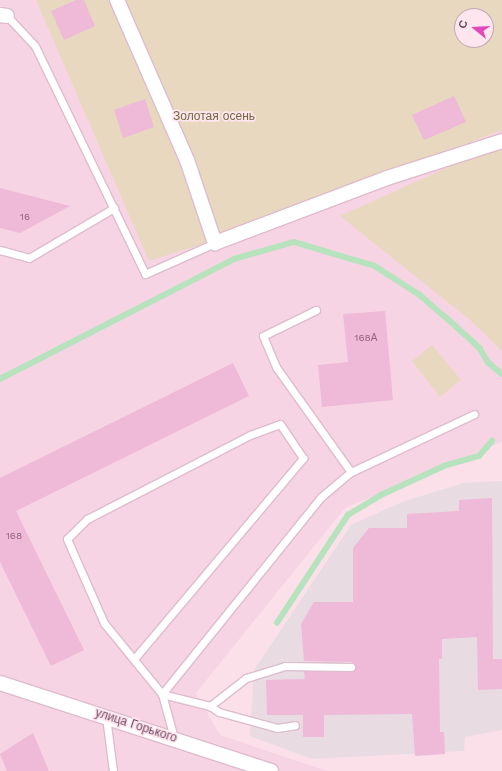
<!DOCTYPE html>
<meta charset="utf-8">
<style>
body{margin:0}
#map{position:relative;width:502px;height:771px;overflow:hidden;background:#fbe0ea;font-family:"Work Sans",sans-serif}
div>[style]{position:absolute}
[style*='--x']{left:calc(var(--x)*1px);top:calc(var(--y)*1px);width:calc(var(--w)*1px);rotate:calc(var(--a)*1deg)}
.residential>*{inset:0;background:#f7d4e3}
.industrial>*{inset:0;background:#e9dbe2}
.green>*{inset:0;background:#e7d8bf}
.stream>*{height:5.5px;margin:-2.75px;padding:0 2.75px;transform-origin:2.75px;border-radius:2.75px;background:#b6e3bd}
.building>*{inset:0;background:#efb9d8}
.roads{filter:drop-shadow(1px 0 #debccd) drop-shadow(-1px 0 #debccd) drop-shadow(0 1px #debccd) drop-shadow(0 -1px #debccd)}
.lane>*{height:7px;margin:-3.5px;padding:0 3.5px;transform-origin:3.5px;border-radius:3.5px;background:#fff}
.street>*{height:14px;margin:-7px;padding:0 7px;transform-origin:7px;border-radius:7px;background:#fff}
span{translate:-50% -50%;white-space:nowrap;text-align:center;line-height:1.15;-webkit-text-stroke:3.5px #fee5ee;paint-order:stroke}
.number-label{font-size:10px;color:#90657f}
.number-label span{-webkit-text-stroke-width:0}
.park-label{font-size:12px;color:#756742}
.street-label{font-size:12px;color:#704961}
.north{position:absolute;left:454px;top:8px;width:40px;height:40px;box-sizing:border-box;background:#fee5ee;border:1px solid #c5a7b6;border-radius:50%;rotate:288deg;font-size:11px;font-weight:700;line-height:16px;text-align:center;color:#704961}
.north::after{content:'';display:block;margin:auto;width:14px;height:18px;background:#e049bc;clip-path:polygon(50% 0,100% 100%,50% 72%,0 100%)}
</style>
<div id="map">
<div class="residential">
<i style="clip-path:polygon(evenodd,0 0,502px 0,502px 442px,345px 508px,196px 693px,220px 735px,327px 771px,0 771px,0 0,462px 16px,486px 16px,486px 40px,462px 40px,462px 16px)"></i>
</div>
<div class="industrial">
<i style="clip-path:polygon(502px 481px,502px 730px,465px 737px,464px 751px,312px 759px,250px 736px,254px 670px,351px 525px,402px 502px,463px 483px)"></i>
</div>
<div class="green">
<i style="clip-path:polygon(evenodd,36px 0,502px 0,502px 130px,236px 233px,149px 261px,36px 0,462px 16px,486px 16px,486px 40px,462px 40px,462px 16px)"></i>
<i style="clip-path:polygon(502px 149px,502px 351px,469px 319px,340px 216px,460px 162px)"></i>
<i style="clip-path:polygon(432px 345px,461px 380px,440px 397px,412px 361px)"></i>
</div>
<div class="stream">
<i style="--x:0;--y:379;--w:263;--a:-27.1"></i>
<i style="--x:234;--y:259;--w:62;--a:-15.8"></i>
<i style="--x:294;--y:242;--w:84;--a:16.5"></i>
<i style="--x:375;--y:266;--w:54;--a:32.8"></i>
<i style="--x:420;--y:295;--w:37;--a:41"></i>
<i style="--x:448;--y:319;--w:43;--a:42.2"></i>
<i style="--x:480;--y:348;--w:16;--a:60"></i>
<i style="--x:488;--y:362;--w:18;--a:41"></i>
<i style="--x:277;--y:623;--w:129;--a:-56.7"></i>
<i style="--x:348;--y:515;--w:39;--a:-31"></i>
<i style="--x:381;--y:495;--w:69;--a:-24.7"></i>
<i style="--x:444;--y:466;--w:36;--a:-16"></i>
<i style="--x:479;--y:456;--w:20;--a:-49"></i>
</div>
<div class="building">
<i style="clip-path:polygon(76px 0,84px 0,95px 26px,64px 40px,51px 11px)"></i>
<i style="clip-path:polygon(454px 96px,466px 122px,424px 140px,412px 115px)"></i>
<i style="clip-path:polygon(145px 99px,154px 127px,123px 138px,114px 110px)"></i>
<i style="clip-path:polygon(0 188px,70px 206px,20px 233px,0 228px)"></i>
<i style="clip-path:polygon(385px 311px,393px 400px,322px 407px,318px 365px,348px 362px,343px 314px)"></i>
<i style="clip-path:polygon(233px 363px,249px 396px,16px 511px,84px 650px,51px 666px,0 562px,0 478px)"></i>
<i style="clip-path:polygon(492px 498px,493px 659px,502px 659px,502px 689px,478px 690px,477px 637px,442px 639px,442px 659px,439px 659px,440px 732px,444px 732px,445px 754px,415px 756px,412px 714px,324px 715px,324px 737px,303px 737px,303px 715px,267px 715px,266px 680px,305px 679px,304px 671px,351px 672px,355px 669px,355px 664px,351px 662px,304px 661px,301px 624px,314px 602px,353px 602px,353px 548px,369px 528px,407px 528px,407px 514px,459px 511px,459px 500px)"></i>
<i style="clip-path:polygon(33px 733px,49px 771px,7px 771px,0 754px)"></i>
</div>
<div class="roads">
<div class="lane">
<i style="--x:7;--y:16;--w:41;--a:47"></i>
<i style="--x:35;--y:46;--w:253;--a:64.2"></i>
<i style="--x:145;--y:274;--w:77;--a:-23.9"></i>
<i style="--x:0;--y:250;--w:30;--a:15"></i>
<i style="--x:29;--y:258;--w:99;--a:-30.5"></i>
<i style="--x:316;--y:310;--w:59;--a:153.9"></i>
<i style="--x:263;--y:336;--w:34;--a:67"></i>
<i style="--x:276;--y:367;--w:129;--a:54.5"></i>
<i style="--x:134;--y:659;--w:263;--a:-49.9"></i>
<i style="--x:303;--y:458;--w:41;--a:-124.1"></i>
<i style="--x:280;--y:424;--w:32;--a:160"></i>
<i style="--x:250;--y:435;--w:183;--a:152.7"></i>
<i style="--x:87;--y:519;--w:28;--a:135"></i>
<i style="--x:67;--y:539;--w:92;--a:66.2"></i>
<i style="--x:104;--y:623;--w:92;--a:50.8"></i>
<i style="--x:162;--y:694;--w:46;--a:74.7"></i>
<i style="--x:351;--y:667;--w:66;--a:-179.1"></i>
<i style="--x:285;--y:666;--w:41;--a:162.9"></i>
<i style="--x:246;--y:678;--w:46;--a:142.1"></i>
<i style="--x:210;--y:706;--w:49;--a:-166"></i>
<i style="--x:162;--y:694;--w:253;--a:-51.1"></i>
<i style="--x:321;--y:497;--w:39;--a:-40"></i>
<i style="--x:351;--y:472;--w:136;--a:-25.2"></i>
<i style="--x:210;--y:706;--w:11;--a:34"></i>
<i style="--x:219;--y:712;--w:60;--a:15.4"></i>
<i style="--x:277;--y:728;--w:18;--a:-9"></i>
<i style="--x:106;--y:717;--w:54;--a:82.6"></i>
</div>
<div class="street">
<i style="--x:117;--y:0;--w:175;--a:66.4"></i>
<i style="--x:187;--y:160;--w:88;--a:71.4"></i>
<i style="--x:215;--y:243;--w:184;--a:-20.7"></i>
<i style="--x:387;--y:178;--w:121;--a:-17.8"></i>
<i style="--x:0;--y:15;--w:7;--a:8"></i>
<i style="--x:0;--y:683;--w:285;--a:18"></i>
</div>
</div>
<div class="number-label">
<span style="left:25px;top:217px">16</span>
<span style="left:366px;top:338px">168А</span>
<span style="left:14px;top:536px">168</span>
</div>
<div class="park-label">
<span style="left:214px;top:117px">Золотая осень</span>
</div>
<div class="street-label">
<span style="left:136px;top:726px;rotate:18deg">улица Горького</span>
</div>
<div class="north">С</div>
</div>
